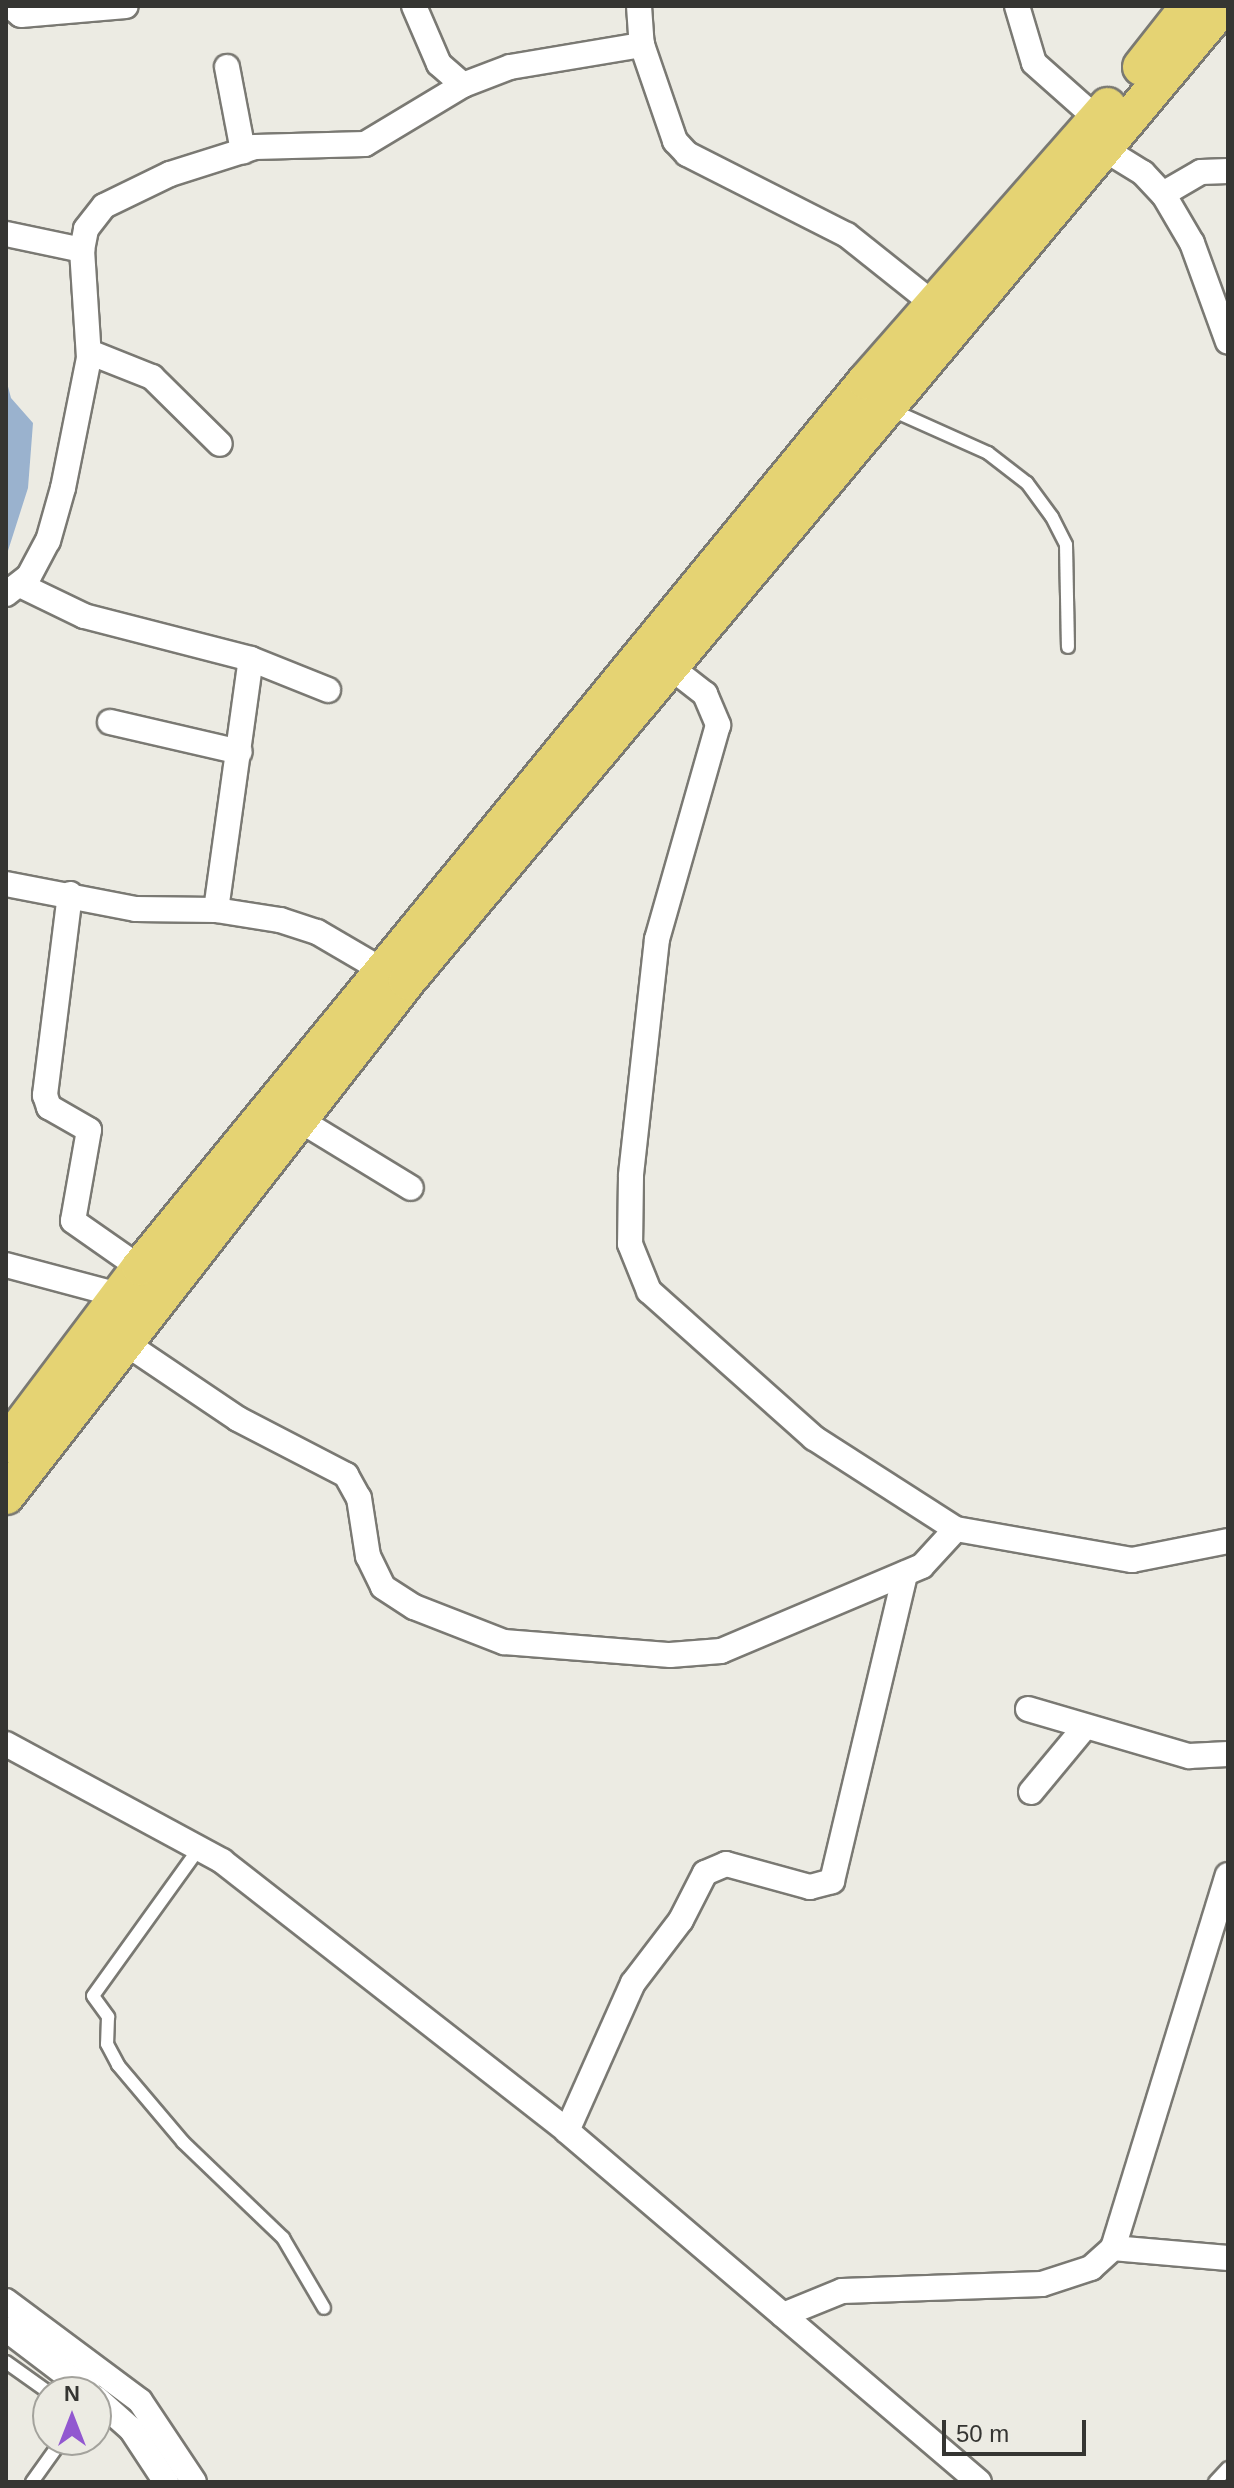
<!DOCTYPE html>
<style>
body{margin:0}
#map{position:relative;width:1234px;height:2488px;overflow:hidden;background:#ecebe3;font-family:Helvetica,sans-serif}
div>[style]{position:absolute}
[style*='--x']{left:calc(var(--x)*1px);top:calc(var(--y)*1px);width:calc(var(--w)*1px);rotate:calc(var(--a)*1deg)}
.water>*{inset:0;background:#9ab2ce}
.roads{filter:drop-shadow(2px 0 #7a7973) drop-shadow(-2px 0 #7a7973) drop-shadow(0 2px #7a7973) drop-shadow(0 -2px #7a7973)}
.service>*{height:12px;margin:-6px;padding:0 6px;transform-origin:6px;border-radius:6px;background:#fff}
.minor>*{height:24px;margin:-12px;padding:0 12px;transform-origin:12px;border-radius:12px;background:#fff}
.primary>*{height:36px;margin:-18px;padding:0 18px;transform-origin:18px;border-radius:18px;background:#e5d373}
span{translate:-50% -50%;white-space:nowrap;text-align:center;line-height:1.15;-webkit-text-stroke:6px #ecebe3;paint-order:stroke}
.frame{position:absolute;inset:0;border:8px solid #353532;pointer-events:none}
.north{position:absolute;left:32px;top:2376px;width:80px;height:80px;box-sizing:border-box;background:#ecebe3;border:2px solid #a3a29c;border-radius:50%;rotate:0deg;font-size:22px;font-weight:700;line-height:32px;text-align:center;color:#353532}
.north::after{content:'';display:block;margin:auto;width:28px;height:36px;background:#9258d0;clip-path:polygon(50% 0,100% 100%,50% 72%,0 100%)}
.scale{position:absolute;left:942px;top:2420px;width:144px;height:36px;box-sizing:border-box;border:4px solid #353532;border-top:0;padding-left:10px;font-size:24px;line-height:28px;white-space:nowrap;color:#353532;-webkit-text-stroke:6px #ecebe3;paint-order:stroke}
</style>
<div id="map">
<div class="water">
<i style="clip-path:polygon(6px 379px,11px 398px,33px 423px,28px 488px,6px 557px)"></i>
</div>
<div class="roads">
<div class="service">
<i style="--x:892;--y:410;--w:105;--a:24.1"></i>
<i style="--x:988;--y:453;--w:49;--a:37.6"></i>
<i style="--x:1027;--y:483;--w:42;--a:53.7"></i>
<i style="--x:1052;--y:517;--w:31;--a:63"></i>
<i style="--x:1066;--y:545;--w:102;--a:88.9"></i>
<i style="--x:200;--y:1847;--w:183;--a:125.7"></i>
<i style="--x:93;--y:1996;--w:26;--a:54"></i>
<i style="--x:108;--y:2017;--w:27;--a:92"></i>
<i style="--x:107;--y:2044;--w:24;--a:62"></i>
<i style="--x:118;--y:2065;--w:101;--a:49.8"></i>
<i style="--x:183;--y:2142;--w:139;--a:43.8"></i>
<i style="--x:283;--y:2238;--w:81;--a:59.6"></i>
<i style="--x:6;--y:2362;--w:52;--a:35.5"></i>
<i style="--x:32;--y:2482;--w:52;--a:-54.5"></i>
<i style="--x:1215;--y:2482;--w:19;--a:-47"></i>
</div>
<div class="minor">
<i style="--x:10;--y:6;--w:14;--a:39"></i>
<i style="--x:21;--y:15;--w:105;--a:-4.9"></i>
<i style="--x:414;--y:6;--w:63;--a:66.7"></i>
<i style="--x:439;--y:64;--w:32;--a:41"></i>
<i style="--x:639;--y:6;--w:39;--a:86"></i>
<i style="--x:642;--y:45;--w:102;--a:71"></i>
<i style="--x:675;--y:141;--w:18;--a:47"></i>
<i style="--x:687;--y:154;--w:179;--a:26.9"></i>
<i style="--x:847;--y:235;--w:127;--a:38.6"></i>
<i style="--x:1017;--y:6;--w:59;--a:73.4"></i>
<i style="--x:1034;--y:63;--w:84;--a:41.6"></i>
<i style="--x:227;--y:67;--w:86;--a:79.2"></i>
<i style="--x:1104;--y:149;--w:46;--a:31.6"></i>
<i style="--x:1143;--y:173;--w:33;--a:47"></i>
<i style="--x:1165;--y:197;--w:53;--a:59.6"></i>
<i style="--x:1192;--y:243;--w:105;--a:70"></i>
<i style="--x:1163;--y:194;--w:44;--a:-30.1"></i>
<i style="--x:1201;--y:172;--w:27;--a:-2"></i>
<i style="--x:6;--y:234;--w:78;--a:11.9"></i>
<i style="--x:89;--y:352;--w:68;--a:21.6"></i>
<i style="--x:152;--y:377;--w:95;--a:44.6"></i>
<i style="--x:20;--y:585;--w:71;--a:25.8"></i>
<i style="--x:84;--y:616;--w:172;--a:14.4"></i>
<i style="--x:251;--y:659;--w:83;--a:21.9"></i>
<i style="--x:6;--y:594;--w:29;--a:-38"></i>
<i style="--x:29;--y:576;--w:40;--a:-62"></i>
<i style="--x:48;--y:541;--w:55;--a:-74.2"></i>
<i style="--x:63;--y:488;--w:133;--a:-78.7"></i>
<i style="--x:89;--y:358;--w:108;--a:-93.7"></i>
<i style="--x:82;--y:250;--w:21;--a:-79"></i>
<i style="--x:86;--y:229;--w:29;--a:-52"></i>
<i style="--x:104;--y:206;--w:73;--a:-25.9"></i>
<i style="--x:170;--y:174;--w:89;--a:-17.6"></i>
<i style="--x:255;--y:147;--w:110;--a:-1.6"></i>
<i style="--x:365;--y:144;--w:114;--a:-31"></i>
<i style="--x:463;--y:85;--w:50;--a:-21"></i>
<i style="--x:510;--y:67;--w:134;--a:-9.5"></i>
<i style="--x:669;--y:666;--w:46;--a:37.9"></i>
<i style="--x:705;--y:694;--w:34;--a:67"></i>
<i style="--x:718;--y:725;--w:223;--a:105.9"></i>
<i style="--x:657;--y:939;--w:238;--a:96.3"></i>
<i style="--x:631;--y:1176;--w:68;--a:90.8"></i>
<i style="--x:630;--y:1244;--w:51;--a:68"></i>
<i style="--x:649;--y:1291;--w:221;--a:41.7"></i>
<i style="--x:814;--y:1438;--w:169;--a:32.7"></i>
<i style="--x:956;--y:1529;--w:179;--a:10"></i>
<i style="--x:1132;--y:1560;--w:98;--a:-11.2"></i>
<i style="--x:110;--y:722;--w:133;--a:13"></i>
<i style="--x:6;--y:884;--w:132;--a:10.9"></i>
<i style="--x:136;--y:909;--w:80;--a:0.7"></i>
<i style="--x:216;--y:910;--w:65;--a:8.9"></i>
<i style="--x:280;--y:920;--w:39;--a:18"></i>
<i style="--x:317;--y:932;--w:75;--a:30.3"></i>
<i style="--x:70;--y:894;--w:203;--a:97.1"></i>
<i style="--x:45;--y:1095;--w:13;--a:72"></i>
<i style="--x:49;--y:1107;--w:46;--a:29.9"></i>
<i style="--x:89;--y:1130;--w:92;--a:100"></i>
<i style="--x:73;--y:1221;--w:94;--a:35"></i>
<i style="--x:216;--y:910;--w:253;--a:-82.1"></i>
<i style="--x:298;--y:1119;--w:132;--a:31.4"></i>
<i style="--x:6;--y:1265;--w:117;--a:14.9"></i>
<i style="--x:115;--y:1336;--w:148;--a:34"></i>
<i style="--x:238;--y:1419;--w:122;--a:27.4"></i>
<i style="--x:346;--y:1475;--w:26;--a:61"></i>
<i style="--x:359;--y:1498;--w:59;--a:81.2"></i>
<i style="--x:368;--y:1556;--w:34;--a:64"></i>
<i style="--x:383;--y:1587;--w:37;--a:33"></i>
<i style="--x:414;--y:1607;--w:97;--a:21.3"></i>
<i style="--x:504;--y:1642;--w:167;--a:4.5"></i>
<i style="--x:670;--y:1655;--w:51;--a:-4.5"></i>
<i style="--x:721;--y:1651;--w:218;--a:-22.9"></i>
<i style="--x:922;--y:1566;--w:50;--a:-47.4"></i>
<i style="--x:1028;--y:1709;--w:168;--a:16.3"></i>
<i style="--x:1189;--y:1756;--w:39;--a:-3"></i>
<i style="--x:6;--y:1744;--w:246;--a:28.4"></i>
<i style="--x:222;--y:1861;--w:438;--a:38"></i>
<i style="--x:567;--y:2131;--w:541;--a:40.43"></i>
<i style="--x:1031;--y:1792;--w:85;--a:-50.3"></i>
<i style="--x:567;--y:2131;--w:162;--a:-66"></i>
<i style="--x:633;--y:1983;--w:79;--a:-52.7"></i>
<i style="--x:681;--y:1920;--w:53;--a:-62.9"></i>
<i style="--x:705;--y:1873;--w:23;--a:-23"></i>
<i style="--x:726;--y:1864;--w:87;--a:15.3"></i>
<i style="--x:810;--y:1887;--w:23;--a:-15"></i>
<i style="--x:832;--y:1881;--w:316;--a:-76.6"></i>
<i style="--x:1113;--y:2248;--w:115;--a:5"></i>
<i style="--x:6;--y:2301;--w:167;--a:36.7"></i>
<i style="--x:140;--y:2401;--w:97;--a:56.3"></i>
<i style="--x:783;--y:2315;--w:64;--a:-22.1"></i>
<i style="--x:842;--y:2291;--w:200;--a:-2"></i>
<i style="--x:1042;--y:2284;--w:52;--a:-18.1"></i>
<i style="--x:1091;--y:2268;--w:30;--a:-42"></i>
<i style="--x:1113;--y:2248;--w:390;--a:-72.9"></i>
<i style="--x:6;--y:2329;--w:104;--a:37.2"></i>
<i style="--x:96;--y:2398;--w:47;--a:41.5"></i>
<i style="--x:131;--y:2429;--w:64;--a:56.6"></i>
</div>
<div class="primary">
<i style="--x:1141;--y:67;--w:78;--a:-51.8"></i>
<i style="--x:6;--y:1445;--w:223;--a:-53"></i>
<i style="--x:140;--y:1267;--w:1145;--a:-50.67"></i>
<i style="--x:866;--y:381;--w:366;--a:-48.7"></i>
<i style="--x:6;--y:1496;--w:653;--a:-52.09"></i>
<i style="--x:407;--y:981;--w:1271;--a:-50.07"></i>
</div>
</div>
<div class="frame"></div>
<div class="north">N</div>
<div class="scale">50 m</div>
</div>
